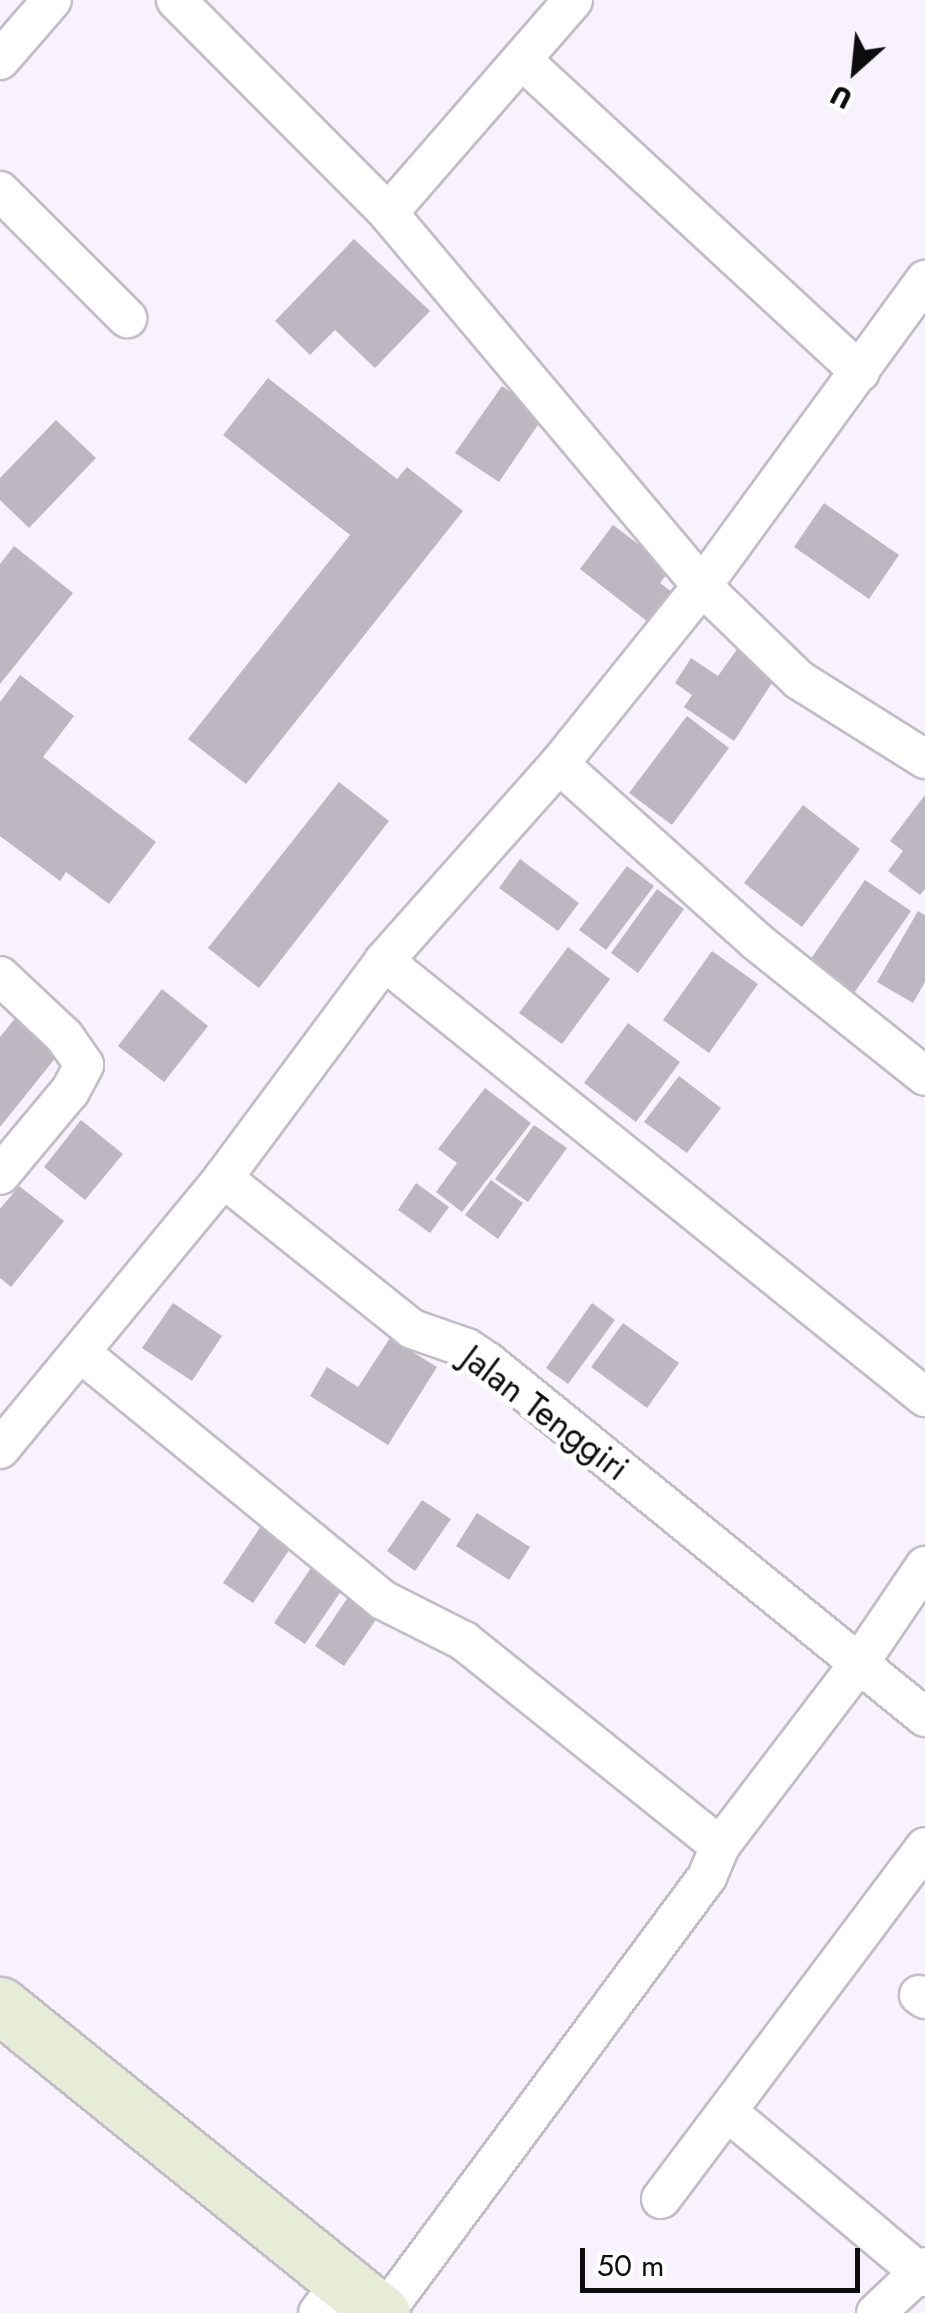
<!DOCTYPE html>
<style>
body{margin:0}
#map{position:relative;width:925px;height:2313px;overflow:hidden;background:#f7f2fd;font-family:Jost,sans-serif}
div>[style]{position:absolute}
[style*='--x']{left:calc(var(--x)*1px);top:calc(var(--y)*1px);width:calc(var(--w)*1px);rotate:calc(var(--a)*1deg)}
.building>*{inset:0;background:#bcb7c1}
.roads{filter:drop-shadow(2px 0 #c2bcc7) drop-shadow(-2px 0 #c2bcc7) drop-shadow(0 2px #c2bcc7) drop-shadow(0 -2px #c2bcc7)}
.minor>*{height:38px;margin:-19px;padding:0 19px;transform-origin:19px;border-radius:19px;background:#fff}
.secondary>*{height:55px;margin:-27.5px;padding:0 27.5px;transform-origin:27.5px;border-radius:27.5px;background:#e7ecd6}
span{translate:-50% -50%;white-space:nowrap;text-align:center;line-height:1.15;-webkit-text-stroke:10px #fff;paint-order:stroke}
.street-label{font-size:35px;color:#0d0c0f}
.north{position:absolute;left:805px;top:20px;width:100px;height:100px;-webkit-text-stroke:8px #fff;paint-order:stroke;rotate:207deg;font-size:28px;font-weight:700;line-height:40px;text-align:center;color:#0d0c0f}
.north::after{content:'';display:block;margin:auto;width:35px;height:45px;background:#0d0c0f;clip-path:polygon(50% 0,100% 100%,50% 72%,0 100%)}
.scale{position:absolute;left:580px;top:2248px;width:280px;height:45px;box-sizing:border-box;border:5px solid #0d0c0f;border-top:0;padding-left:12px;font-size:30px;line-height:35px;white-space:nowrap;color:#0d0c0f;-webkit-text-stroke:8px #fff;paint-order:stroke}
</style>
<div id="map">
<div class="building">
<i style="clip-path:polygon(354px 239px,430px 311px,375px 368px,335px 330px,310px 355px,275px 321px)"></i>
<i style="clip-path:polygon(268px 378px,397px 479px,407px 467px,463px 511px,246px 784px,188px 739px,350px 535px,223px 435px)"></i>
<i style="clip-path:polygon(502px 386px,544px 416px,499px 482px,455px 453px)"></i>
<i style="clip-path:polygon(56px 420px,96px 458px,29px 528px,0 500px,0 478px)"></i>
<i style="clip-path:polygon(824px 503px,899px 555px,869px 599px,794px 547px)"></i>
<i style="clip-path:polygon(613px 525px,671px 569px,660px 583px,680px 598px,657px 629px,580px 569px)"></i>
<i style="clip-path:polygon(14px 546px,73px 593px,0 684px,0 564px)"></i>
<i style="clip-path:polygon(738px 648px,778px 674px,734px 741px,684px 707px,692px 695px,675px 683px,691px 658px,718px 676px)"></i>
<i style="clip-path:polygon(20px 675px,74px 716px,43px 757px,156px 842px,109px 904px,66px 872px,60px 881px,0 836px,0 702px)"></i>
<i style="clip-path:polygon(687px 716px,729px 748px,672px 825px,629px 793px)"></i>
<i style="clip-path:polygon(339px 782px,389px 821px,259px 988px,208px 948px)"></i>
<i style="clip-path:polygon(925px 795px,925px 889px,920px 895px,888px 871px,903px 851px,890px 841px)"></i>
<i style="clip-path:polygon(803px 805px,860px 849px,802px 927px,744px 883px)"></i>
<i style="clip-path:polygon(520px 859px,579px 903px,558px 931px,499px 888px)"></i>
<i style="clip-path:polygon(627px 866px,654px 886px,606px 950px,579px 930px)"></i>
<i style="clip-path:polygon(865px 880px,911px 911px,854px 993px,808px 963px)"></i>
<i style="clip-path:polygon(657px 889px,684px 909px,638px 973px,611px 953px)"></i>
<i style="clip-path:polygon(918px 911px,925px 915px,925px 982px,913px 1003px,877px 982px)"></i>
<i style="clip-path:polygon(568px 947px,610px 979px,562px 1044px,519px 1013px)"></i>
<i style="clip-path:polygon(712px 951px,758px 984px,709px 1053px,663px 1020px)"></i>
<i style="clip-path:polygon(162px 989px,208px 1026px,164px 1082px,118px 1046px)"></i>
<i style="clip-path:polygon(17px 1016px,61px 1051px,0 1127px,0 1037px)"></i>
<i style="clip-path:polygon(628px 1023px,680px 1062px,636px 1122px,584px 1083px)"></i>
<i style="clip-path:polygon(679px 1076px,721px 1108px,687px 1153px,644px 1122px)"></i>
<i style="clip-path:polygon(485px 1088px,531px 1123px,462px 1212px,436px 1192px,457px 1163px,438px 1149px)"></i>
<i style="clip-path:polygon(81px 1120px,123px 1154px,85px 1200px,44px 1167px)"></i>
<i style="clip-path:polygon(534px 1125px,567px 1148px,528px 1202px,495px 1179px)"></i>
<i style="clip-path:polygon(491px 1180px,523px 1203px,498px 1239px,465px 1215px)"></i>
<i style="clip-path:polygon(416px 1183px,449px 1207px,430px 1233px,398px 1210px)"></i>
<i style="clip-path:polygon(19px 1186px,64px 1221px,11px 1287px,0 1278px,0 1209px)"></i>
<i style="clip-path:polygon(173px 1303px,222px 1336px,192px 1381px,142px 1348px)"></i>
<i style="clip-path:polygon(592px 1303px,615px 1320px,568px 1384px,546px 1368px)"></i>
<i style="clip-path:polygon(623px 1323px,679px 1363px,647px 1408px,591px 1367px)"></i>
<i style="clip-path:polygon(390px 1338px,437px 1367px,388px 1445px,310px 1396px,327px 1367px,358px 1387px)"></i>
<i style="clip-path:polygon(422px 1500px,451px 1519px,415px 1571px,387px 1551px)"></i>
<i style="clip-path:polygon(477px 1513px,530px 1547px,509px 1580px,456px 1546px)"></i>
<i style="clip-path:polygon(263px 1523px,294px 1543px,253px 1603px,223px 1583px)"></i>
<i style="clip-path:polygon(317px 1559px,348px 1581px,305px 1644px,274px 1623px)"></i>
<i style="clip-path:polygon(355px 1587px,385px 1607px,344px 1666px,315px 1646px)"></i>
</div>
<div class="roads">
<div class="minor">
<i style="--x:176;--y:0;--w:301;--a:45.1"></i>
<i style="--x:388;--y:213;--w:488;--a:49.9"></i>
<i style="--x:702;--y:586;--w:135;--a:44.1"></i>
<i style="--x:799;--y:680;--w:149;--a:32.1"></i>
<i style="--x:0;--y:60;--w:79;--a:-49.1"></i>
<i style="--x:522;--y:60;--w:460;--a:42.7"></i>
<i style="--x:0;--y:191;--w:180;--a:45"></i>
<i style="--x:388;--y:213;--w:282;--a:-49"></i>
<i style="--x:559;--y:764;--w:265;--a:41.9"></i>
<i style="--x:756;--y:941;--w:216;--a:38.6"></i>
<i style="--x:384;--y:961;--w:695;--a:38.87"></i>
<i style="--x:0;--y:976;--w:88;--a:43.2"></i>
<i style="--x:64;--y:1036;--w:35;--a:55"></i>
<i style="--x:84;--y:1065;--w:30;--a:118"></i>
<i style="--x:70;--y:1091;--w:109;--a:129.8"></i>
<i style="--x:223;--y:1178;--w:242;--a:38.6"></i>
<i style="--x:412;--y:1329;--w:58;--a:19.1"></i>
<i style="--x:467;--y:1348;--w:25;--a:34"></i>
<i style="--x:488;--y:1362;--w:563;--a:39.09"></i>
<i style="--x:81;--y:1353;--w:390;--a:39.3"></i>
<i style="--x:383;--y:1600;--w:91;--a:26.8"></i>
<i style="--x:464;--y:1641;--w:328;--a:38.7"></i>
<i style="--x:0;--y:1449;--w:351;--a:-50.5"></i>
<i style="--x:223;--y:1178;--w:270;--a:-53.4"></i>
<i style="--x:384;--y:961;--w:264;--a:-48.4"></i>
<i style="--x:559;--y:764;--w:228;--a:-51.2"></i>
<i style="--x:702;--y:586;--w:379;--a:-53.9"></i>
<i style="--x:919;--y:1995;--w:7;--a:34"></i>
<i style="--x:729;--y:2113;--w:256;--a:39.9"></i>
<i style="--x:661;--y:2199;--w:440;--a:-53.1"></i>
<i style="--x:318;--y:2313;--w:40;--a:-53"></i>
<i style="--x:384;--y:2313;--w:543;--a:-53.47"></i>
<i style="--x:707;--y:1877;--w:34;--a:-67"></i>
<i style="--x:720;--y:1846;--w:231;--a:-52.7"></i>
<i style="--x:860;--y:1662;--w:116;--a:-55.9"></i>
<i style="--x:876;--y:2313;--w:67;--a:-43.2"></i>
</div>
<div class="secondary">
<i style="--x:0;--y:2005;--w:491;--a:38.9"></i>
</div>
</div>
<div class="street-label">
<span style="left:545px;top:1413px;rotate:37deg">Jalan Tenggiri</span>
</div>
<div class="north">U</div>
<div class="scale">50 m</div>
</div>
